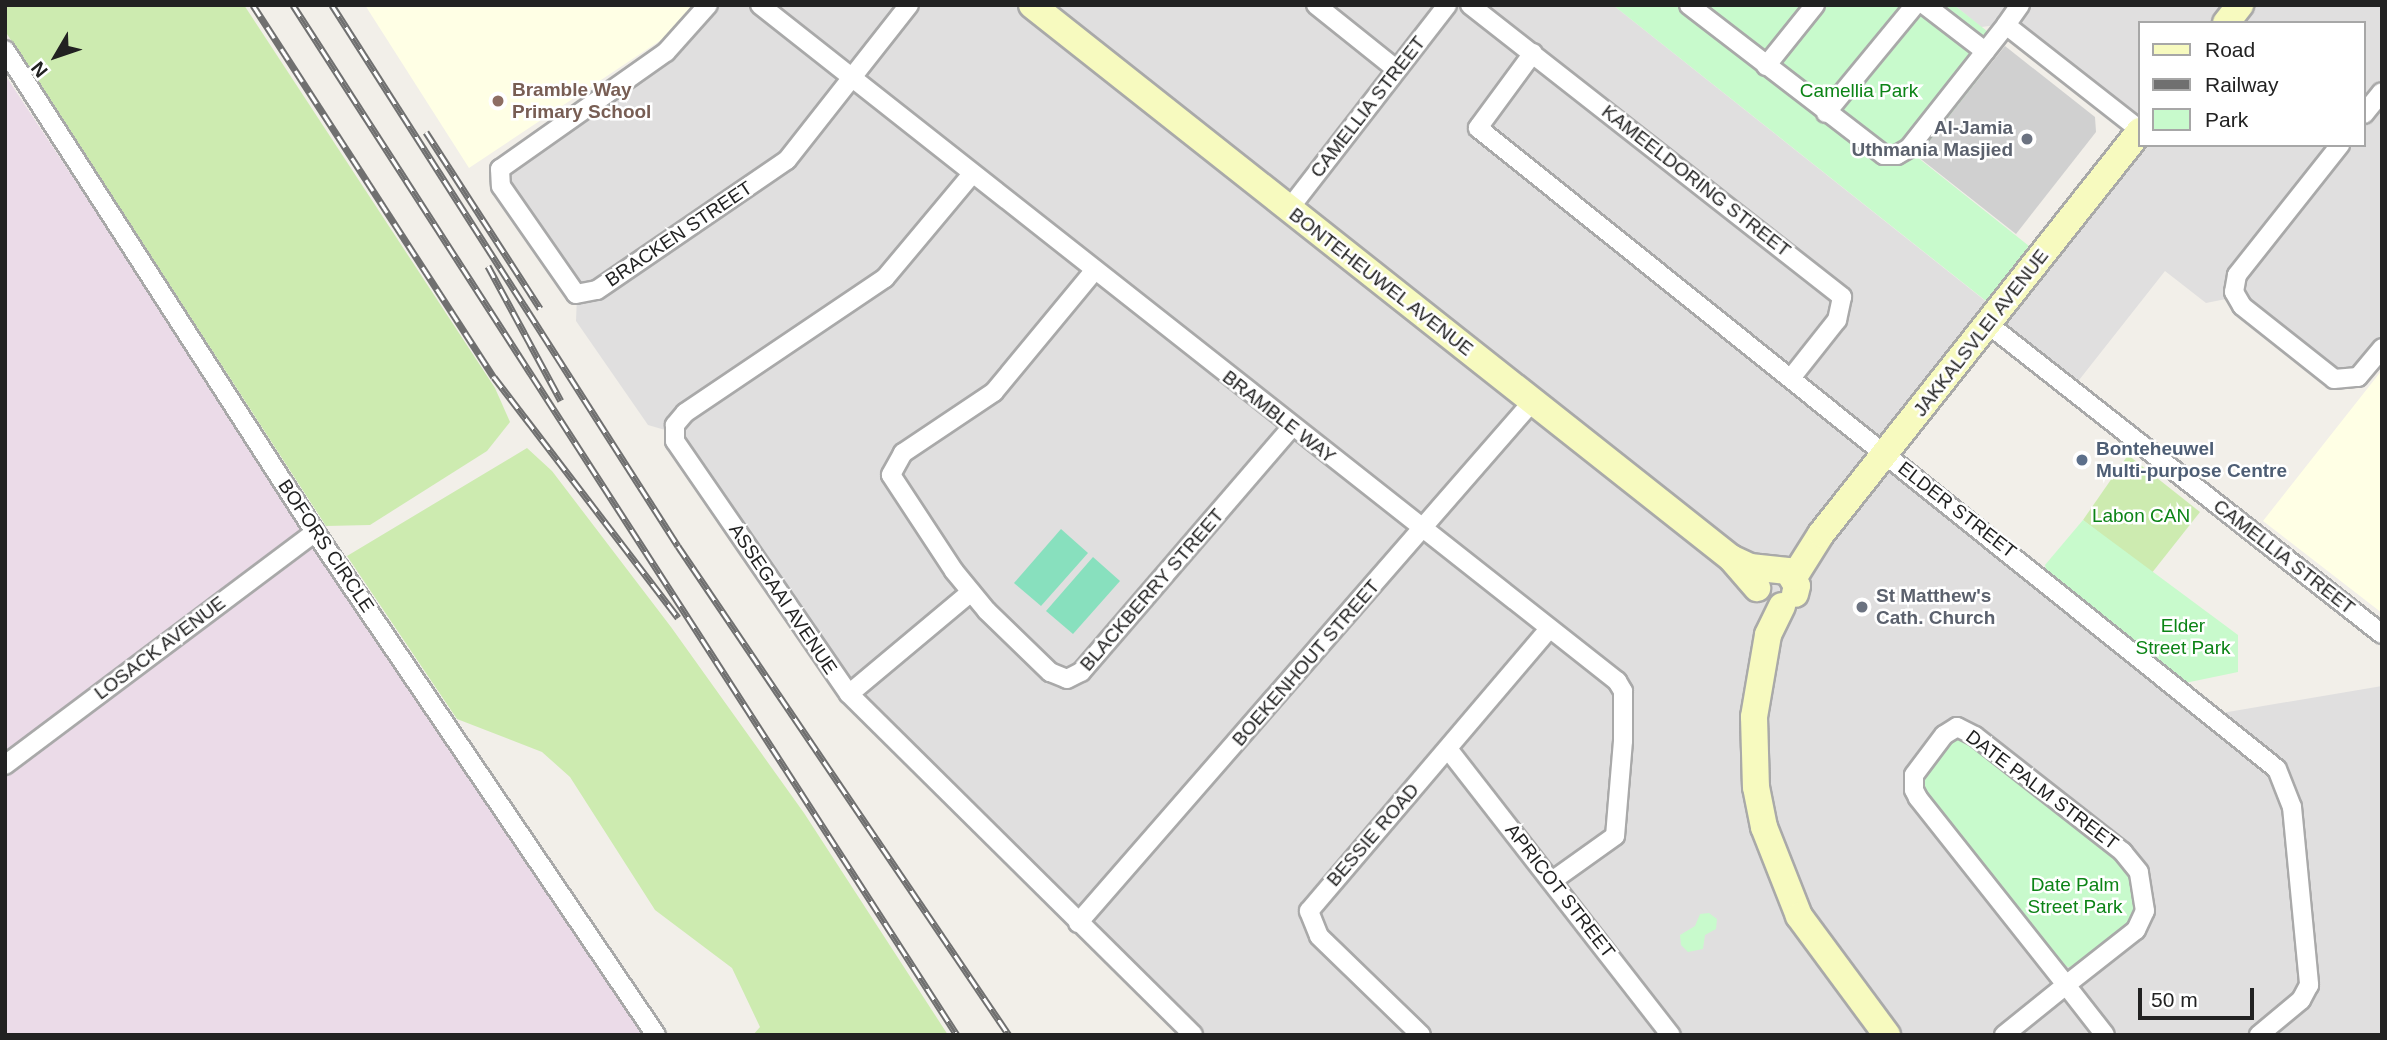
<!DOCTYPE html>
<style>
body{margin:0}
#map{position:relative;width:2387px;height:1040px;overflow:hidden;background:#f2efe9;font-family:Helvetica,sans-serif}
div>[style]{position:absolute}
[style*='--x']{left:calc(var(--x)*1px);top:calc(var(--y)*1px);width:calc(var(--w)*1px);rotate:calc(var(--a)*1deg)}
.residential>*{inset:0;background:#e0dfdf}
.industrial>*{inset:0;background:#ebdbe8}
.education>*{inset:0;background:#ffffe5}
.religious>*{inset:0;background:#d0d0d0}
.grass>*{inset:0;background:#cdebb0}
.park>*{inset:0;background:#c8facc}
.pitch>*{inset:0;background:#88e0be}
.roads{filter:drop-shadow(2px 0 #a9a9a9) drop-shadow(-2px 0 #a9a9a9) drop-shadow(0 2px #a9a9a9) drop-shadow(0 -2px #a9a9a9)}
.street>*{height:18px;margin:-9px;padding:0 9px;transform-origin:9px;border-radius:9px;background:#fff}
.secondary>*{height:26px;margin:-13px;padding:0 13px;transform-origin:13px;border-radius:13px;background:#f7fabf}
.rail>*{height:7px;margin-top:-3.5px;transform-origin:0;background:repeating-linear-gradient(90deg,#fff 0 13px,#707070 0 26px);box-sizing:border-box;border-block:2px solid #707070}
.dots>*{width:19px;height:19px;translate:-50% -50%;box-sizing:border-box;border:4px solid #fff;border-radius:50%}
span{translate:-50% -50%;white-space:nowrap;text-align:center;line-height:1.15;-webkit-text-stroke:5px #fff;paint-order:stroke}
.education-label{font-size:19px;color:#785e54;font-weight:700}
.left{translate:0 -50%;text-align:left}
.park-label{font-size:19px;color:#0c8416}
.street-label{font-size:19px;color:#222}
.worship-label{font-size:19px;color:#5b616d;font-weight:700}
.right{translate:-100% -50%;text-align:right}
.service-label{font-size:19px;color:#4e5e75;font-weight:700}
.frame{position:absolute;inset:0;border:7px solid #222;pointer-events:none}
.legend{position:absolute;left:2138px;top:21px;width:228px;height:126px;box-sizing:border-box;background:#fff;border:2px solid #a7a7a7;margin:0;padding:9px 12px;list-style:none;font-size:21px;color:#222}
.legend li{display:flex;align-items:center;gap:14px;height:35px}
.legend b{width:35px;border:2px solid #a7a7a7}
.north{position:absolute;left:21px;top:21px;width:70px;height:70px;-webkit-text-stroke:5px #fff;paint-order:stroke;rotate:231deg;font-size:19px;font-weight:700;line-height:28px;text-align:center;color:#222}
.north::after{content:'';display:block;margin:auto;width:24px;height:32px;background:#222;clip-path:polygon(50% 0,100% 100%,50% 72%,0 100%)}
.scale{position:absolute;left:2138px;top:988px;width:116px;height:32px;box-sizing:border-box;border:4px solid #222;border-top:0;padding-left:9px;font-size:21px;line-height:24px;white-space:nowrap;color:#222;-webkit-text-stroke:5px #fff;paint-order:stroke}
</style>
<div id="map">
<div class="residential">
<i style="clip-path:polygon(evenodd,707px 5px,1613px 5px,1998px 311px,2140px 131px,2014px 23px,1981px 27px,1954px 5px,2382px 5px,2382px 346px,2347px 380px,2236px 297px,2206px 303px,2165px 271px,2072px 389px,1988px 324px,1887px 453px,2216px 714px,2382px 686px,2382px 1035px,1191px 1035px,848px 695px,672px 432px,648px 425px,576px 321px,577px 295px,498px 169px,665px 51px,707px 5px,2140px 23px,2364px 23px,2364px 145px,2140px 145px,2140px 23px)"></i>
</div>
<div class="industrial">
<i style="clip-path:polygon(5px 75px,642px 1035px,5px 1035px)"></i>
</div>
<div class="education">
<i style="clip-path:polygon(365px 5px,692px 5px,670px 34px,469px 168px)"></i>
<i style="clip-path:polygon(2382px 370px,2382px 613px,2263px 521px)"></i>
</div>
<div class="religious">
<i style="clip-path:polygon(2005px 46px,2095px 117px,2096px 132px,2016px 234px,1917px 156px)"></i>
</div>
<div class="grass">
<i style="clip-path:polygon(5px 5px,244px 5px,495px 388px,510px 422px,487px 451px,370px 525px,326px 526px,5px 31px)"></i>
<i style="clip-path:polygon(527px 448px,552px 471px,671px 627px,804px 813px,948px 1035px,753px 1035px,760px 1027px,732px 968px,655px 910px,570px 777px,542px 752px,457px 719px,347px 556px)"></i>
<i style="clip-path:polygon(2128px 455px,2200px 512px,2151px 574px,2083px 520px)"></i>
</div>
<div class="park">
<i style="clip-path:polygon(1613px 5px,1954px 5px,1997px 39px,1972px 71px,1980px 77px,1917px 157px,2029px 246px,1986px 301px)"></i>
<i style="clip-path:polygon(2083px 520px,2238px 635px,2238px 672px,2185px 683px,2047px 573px,2045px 565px)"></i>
<i style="clip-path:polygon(1957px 738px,1968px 740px,2130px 869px,2137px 906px,2130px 925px,2074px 968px,2059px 965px,1924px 793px,1922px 777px)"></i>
<i style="clip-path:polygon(1709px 913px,1717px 919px,1716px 929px,1705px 935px,1703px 949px,1688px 952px,1681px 945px,1680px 935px,1695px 926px,1700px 914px)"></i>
</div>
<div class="pitch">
<i style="clip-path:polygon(1061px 529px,1088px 553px,1041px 606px,1014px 583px)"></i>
<i style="clip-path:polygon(1093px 557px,1120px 581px,1073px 634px,1046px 611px)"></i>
</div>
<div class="roads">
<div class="street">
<i style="--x:708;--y:5;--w:63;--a:131.8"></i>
<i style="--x:666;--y:52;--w:203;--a:144.8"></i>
<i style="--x:500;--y:169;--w:17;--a:87"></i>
<i style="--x:501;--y:186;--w:131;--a:55.2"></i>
<i style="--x:576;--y:294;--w:21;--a:-11"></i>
<i style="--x:597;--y:290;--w:230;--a:-34.4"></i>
<i style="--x:787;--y:160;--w:197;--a:-51.8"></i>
<i style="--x:760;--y:5;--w:1092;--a:38.27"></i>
<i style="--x:1617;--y:681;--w:12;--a:59"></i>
<i style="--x:1623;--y:691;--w:50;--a:90"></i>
<i style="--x:1623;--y:741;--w:95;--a:94.8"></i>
<i style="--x:1615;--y:836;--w:77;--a:144.5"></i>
<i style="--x:1316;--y:5;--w:102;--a:38.7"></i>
<i style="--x:1470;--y:5;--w:473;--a:38.1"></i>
<i style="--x:1842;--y:297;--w:24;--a:102"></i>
<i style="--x:1837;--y:320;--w:74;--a:128.4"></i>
<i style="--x:1689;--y:5;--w:246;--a:37.6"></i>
<i style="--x:1884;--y:155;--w:13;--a:0"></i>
<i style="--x:1897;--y:155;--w:14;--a:-30"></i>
<i style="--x:1909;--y:148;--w:157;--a:-51.7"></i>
<i style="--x:1925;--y:5;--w:76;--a:37.5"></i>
<i style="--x:2020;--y:5;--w:24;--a:125"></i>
<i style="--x:2006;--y:25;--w:170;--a:38.1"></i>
<i style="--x:5;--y:50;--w:573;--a:57.25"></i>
<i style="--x:315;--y:532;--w:608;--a:55.87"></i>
<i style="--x:1533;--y:53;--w:93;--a:126.3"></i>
<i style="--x:1478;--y:128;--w:1024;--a:38.74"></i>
<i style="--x:2277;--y:769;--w:41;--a:68.5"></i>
<i style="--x:2292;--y:807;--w:179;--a:84.5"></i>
<i style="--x:2309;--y:985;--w:17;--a:118"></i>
<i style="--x:2301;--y:1000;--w:55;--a:140.2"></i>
<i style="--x:1766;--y:66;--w:78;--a:-51.2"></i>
<i style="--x:1826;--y:113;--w:140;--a:-50.5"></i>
<i style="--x:2364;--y:114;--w:28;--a:-51"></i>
<i style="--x:2340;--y:145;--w:166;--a:128.4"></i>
<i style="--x:2237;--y:275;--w:17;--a:100"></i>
<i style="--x:2234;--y:292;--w:16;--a:60"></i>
<i style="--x:2242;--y:306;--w:117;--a:38.4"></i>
<i style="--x:2334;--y:379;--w:24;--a:-5"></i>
<i style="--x:2358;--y:377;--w:38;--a:-50"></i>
<i style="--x:972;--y:174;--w:136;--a:129.9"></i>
<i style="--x:885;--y:278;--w:241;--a:146"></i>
<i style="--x:685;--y:413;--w:16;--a:130"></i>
<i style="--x:675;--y:425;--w:16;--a:90"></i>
<i style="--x:675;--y:441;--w:307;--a:55.5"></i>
<i style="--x:849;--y:694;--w:484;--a:44.7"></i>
<i style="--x:1289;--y:209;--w:258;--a:-52.2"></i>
<i style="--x:1094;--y:271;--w:157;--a:129.6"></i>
<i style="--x:994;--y:392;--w:110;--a:146.2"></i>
<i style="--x:903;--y:453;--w:25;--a:119"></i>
<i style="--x:891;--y:475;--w:115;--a:56.7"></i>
<i style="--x:954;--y:571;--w:52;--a:50.5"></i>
<i style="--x:987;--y:611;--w:88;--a:44.1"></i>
<i style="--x:1050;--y:672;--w:18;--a:22"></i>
<i style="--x:1067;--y:679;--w:16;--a:-27"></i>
<i style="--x:1081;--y:672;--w:323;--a:-49.3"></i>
<i style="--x:1988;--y:324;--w:501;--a:38.2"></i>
<i style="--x:849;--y:694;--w:159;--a:-39.9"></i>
<i style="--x:1448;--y:749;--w:363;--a:52.1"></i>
<i style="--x:5;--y:765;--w:388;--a:-36.9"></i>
<i style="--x:1078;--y:923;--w:691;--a:-48.93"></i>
<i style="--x:1421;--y:1035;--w:142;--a:-135.9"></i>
<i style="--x:1319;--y:936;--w:27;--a:-112"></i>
<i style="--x:1309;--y:911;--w:369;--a:-49.6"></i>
<i style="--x:2004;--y:1035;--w:80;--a:-38.9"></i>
<i style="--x:2066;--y:985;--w:89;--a:-38.2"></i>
<i style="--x:2136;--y:930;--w:21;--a:-65"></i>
<i style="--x:2145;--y:911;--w:39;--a:-99"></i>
<i style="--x:2139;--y:872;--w:26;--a:-129"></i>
<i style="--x:2123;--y:852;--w:188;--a:-141.9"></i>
<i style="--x:1975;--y:736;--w:20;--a:-153"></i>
<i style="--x:1957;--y:727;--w:15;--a:148"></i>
<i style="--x:1944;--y:735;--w:50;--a:126.9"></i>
<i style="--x:1914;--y:775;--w:15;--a:90"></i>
<i style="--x:1914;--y:790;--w:9;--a:63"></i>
<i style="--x:1918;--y:798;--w:238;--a:51.6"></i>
<i style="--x:2066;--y:985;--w:63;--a:52"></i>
</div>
<div class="secondary">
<i style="--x:1032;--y:5;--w:891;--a:38.35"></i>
<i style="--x:1731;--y:558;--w:40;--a:49"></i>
<i style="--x:2226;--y:23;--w:23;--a:-52"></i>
<i style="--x:1733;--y:559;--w:19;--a:25"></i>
<i style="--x:1750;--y:567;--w:38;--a:6"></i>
<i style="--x:1788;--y:571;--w:17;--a:59"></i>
<i style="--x:1797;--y:586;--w:8;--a:104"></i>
<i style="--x:1794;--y:577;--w:51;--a:-57.9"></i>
<i style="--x:1821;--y:534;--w:514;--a:-51.64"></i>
<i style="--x:1782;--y:606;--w:32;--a:116"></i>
<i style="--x:1768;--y:635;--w:83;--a:99.7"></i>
<i style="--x:1754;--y:717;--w:70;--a:88.4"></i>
<i style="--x:1756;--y:787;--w:41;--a:78.7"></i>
<i style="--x:1764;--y:827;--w:96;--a:68.5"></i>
<i style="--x:1799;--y:916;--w:148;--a:53.5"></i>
</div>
</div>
<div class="rail">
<i style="--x:253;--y:5;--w:443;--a:57.1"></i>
<i style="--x:494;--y:377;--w:303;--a:52.6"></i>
<i style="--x:293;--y:5;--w:1225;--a:57.19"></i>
<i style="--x:332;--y:5;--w:642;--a:57.4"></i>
<i style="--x:678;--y:546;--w:590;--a:55.91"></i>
<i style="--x:426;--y:132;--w:210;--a:57.1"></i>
<i style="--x:488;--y:266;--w:153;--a:61.6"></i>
</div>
<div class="dots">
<i style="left:498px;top:101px;background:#8d6e63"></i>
<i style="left:2027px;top:139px;background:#6b7280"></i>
<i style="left:2082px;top:460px;background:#5c6f8a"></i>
<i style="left:1862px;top:607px;background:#6b7280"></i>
</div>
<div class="education-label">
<span class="left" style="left:512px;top:101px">Bramble Way<br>Primary School</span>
</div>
<div class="park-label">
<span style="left:1859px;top:91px">Camellia Park</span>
<span style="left:2141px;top:516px">Labon CAN</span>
<span style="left:2183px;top:637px">Elder<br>Street Park</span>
<span style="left:2075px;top:896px">Date Palm<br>Street Park</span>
</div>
<div class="street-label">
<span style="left:1368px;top:107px;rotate:-52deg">CAMELLIA STREET</span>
<span style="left:1696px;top:181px;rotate:38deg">KAMEELDORING STREET</span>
<span style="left:679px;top:234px;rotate:-34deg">BRACKEN STREET</span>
<span style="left:1381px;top:282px;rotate:38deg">BONTEHEUWEL AVENUE</span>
<span style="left:1981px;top:333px;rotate:-52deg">JAKKALSVLEI AVENUE</span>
<span style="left:1279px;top:417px;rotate:38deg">BRAMBLE WAY</span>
<span style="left:1957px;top:510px;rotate:38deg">ELDER STREET</span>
<span style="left:326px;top:546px;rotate:56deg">BOFORS CIRCLE</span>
<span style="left:2284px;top:557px;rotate:38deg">CAMELLIA STREET</span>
<span style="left:1152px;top:590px;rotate:-49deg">BLACKBERRY STREET</span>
<span style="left:783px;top:599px;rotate:56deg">ASSEGAAI AVENUE</span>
<span style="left:160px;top:648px;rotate:-37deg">LOSACK AVENUE</span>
<span style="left:1306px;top:663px;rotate:-49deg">BOEKENHOUT STREET</span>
<span style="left:2042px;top:790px;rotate:37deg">DATE PALM STREET</span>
<span style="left:1373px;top:835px;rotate:-49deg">BESSIE ROAD</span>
<span style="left:1560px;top:891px;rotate:52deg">APRICOT STREET</span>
</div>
<div class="worship-label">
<span class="right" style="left:2013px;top:139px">Al-Jamia<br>Uthmania Masjied</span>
<span class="left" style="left:1876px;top:607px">St Matthew's<br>Cath. Church</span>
</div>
<div class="service-label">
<span class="left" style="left:2096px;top:460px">Bonteheuwel<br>Multi-purpose Centre</span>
</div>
<div class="frame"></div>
<ul class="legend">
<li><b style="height:9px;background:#f7fabf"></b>Road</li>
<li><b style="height:9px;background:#707070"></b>Railway</li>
<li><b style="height:19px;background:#c8facc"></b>Park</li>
</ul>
<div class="north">N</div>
<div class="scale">50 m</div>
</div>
